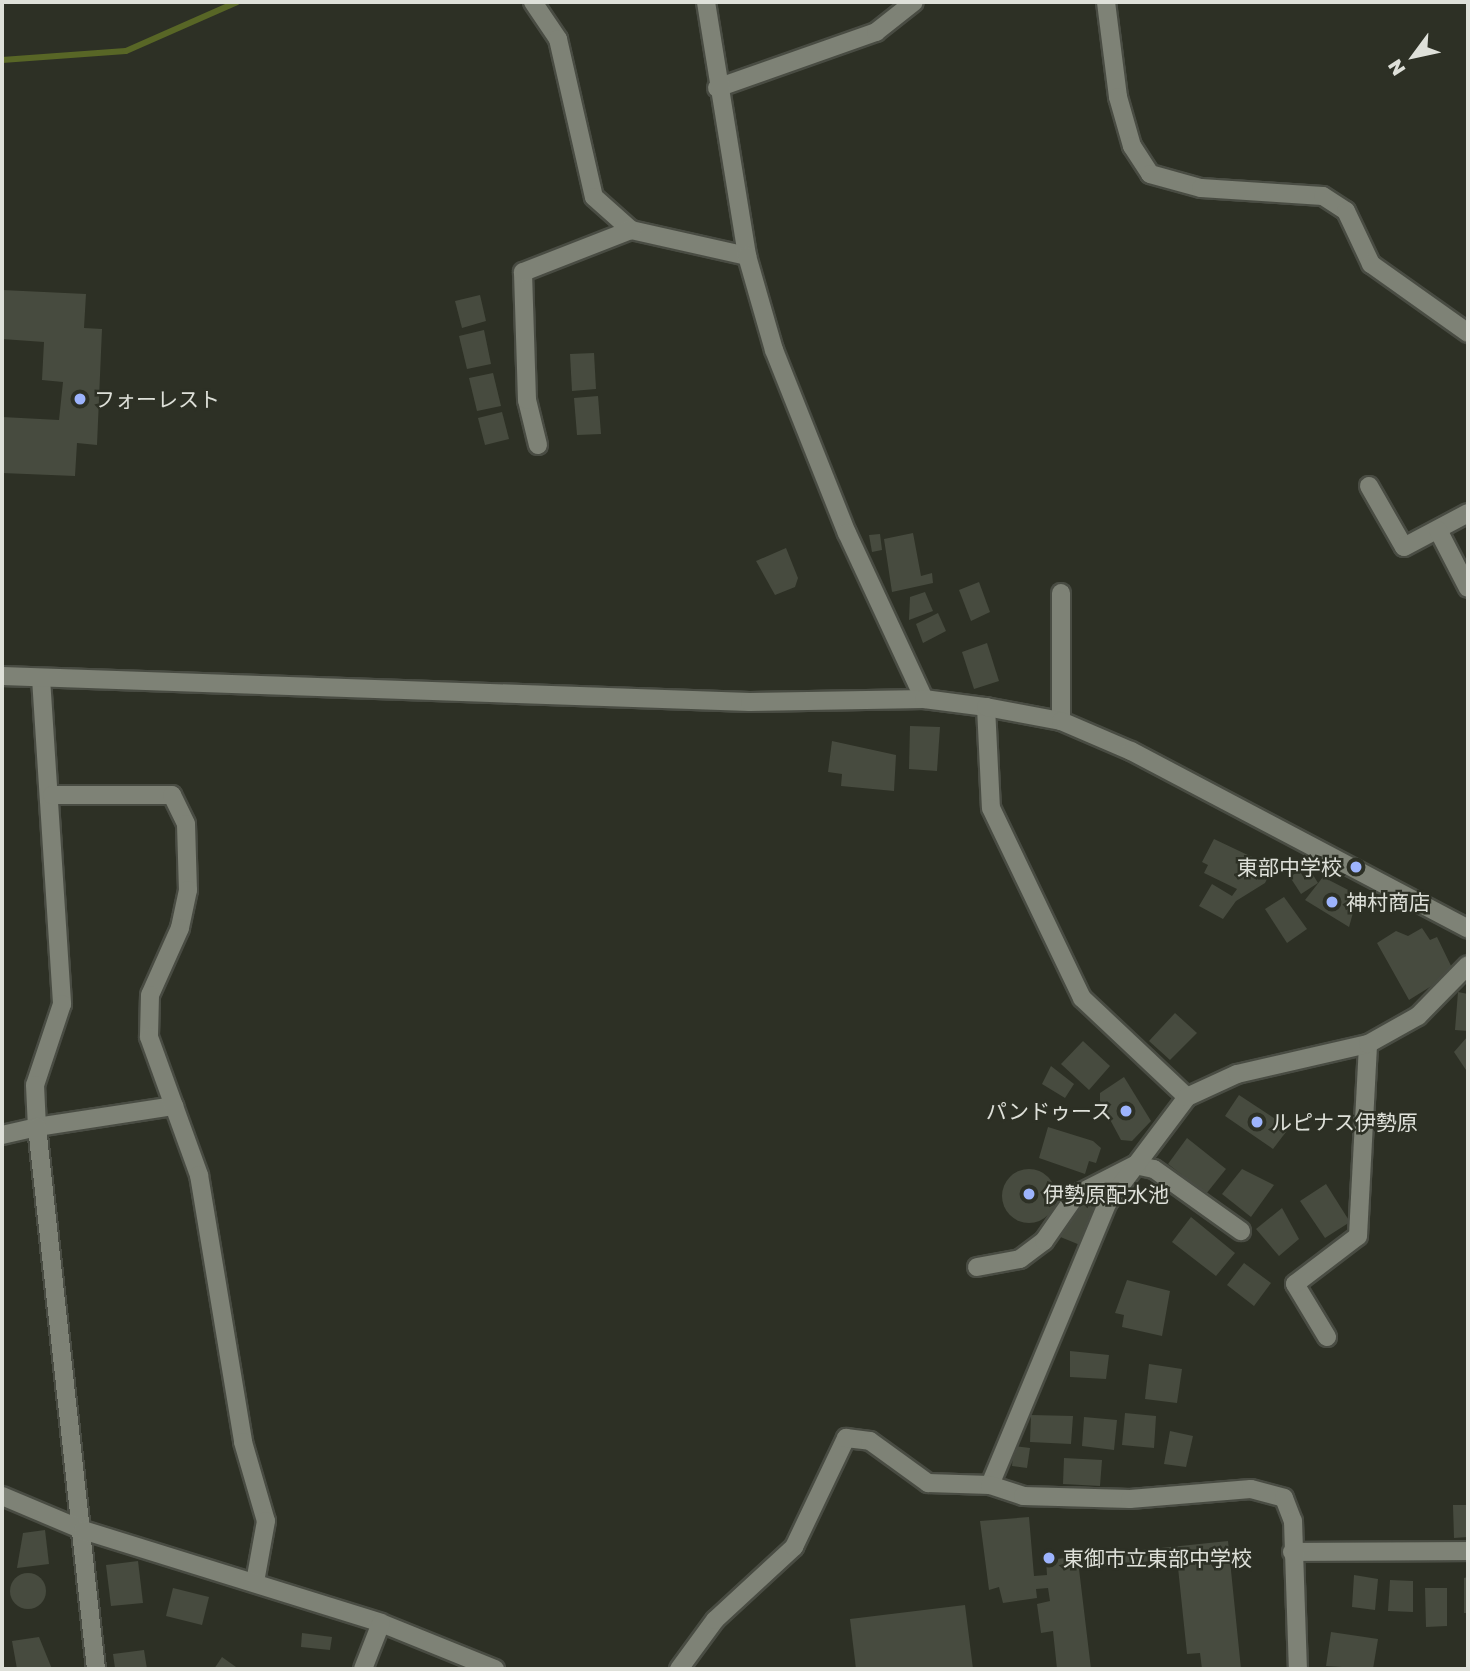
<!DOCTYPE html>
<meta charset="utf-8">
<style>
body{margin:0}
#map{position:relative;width:1470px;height:1671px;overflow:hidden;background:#2d3025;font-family:"Golos Text","Noto Sans JP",sans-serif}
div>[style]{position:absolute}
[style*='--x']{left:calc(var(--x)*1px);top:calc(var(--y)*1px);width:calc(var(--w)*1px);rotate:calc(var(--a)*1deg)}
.stream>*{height:6px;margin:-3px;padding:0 3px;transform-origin:3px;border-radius:3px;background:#586626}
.building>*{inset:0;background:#474b3f}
.round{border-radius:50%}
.roads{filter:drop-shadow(2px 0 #494c43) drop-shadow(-2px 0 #494c43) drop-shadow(0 2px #494c43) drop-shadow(0 -2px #494c43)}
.street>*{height:18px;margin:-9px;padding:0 9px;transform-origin:9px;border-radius:9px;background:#7e8276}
.secondary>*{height:18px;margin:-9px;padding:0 9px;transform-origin:9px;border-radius:9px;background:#7e8276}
.dots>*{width:19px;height:19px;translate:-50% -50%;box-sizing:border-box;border:4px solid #2d3025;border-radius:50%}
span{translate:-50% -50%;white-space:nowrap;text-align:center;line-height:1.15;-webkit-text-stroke:5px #2d3025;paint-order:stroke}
.poi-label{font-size:21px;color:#dee0d9}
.left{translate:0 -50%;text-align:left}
.right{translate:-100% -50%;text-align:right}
.frame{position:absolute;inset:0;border:4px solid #dee0d9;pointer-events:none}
.north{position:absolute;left:1379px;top:21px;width:70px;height:70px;-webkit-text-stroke:5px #2d3025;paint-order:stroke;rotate:237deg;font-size:19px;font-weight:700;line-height:28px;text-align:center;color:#dee0d9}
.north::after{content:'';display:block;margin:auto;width:24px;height:32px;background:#dee0d9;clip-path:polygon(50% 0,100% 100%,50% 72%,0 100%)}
</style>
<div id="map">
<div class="stream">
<i style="--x:2;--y:60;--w:124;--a:-4.2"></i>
<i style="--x:126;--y:51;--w:121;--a:-23.8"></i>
</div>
<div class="building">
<i style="clip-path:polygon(2px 290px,86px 294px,84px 328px,102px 329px,97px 445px,77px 443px,75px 476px,2px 473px,2px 417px,59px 420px,63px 382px,42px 380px,44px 342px,2px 339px)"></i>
<i style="clip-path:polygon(480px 295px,486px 321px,462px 328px,455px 301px)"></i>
<i style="clip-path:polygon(484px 330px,491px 364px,467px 369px,459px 336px)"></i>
<i style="clip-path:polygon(594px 353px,596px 389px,572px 391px,570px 354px)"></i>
<i style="clip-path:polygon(493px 373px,501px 406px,477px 411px,469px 378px)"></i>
<i style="clip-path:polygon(598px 396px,601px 434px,577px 435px,574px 398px)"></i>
<i style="clip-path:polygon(502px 412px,509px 439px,485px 445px,478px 418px)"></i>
<i style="clip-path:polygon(913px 533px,921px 576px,932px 573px,933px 583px,892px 592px,884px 539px)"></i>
<i style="clip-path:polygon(880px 534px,882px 550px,872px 552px,869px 535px)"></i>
<i style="clip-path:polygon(786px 548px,798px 578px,795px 587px,775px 595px,756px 561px)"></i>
<i style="clip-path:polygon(979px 582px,990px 612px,971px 621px,959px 590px)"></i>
<i style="clip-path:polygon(925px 592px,933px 611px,909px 620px,910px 597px)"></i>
<i style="clip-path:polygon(938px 613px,946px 631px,923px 643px,916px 624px)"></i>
<i style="clip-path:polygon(987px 643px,999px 681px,974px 689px,962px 652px)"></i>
<i style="clip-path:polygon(910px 726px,940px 727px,937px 771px,909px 769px)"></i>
<i style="clip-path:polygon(832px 741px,896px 755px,894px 791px,841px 786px,842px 774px,828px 772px)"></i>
<i style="clip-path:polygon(1214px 839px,1273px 867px,1265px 883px,1236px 901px,1223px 919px,1199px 906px,1212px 884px,1232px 896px,1237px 889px,1204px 873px,1208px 865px,1202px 862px)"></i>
<i style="clip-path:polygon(1307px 865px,1318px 883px,1301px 894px,1290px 877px)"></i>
<i style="clip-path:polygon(1323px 877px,1358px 895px,1349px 927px,1305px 900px)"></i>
<i style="clip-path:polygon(1284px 897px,1307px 929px,1287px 943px,1265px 909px)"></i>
<i style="clip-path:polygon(1422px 928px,1430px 940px,1437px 937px,1454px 972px,1409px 1000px,1377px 943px,1396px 931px,1408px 936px)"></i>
<i style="clip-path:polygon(1458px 992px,1468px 994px,1468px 1031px,1455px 1030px)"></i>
<i style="clip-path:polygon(1175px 1013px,1197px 1033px,1170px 1060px,1149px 1041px)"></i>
<i style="clip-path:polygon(1468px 1036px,1468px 1073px,1454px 1052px)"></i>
<i style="clip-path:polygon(1083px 1041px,1110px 1066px,1089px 1090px,1061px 1064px)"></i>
<i style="clip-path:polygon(1051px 1066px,1074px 1084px,1065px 1098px,1042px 1084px)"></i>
<i style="clip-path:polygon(1124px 1077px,1151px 1121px,1132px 1141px,1121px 1140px,1100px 1101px,1100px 1093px)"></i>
<i style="clip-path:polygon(1239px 1095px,1289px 1128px,1273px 1149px,1225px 1116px)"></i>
<i style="clip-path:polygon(1048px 1127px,1093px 1141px,1101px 1148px,1096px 1163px,1089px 1161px,1085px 1174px,1039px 1158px)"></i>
<i style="clip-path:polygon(1187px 1138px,1226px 1169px,1206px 1194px,1168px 1164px)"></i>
<i style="clip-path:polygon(1242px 1169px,1274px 1185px,1251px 1217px,1222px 1194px)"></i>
<i class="round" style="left:1002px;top:1169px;width:54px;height:54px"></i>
<i style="clip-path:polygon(1326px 1184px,1350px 1222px,1325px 1238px,1300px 1201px)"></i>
<i style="clip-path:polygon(1081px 1201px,1098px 1208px,1080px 1245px,1058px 1236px)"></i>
<i style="clip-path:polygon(1282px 1208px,1299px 1239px,1279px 1256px,1256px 1229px)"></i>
<i style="clip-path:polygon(1191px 1217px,1235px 1253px,1216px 1276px,1172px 1242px)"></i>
<i style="clip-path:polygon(1244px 1263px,1271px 1283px,1254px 1306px,1227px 1285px)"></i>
<i style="clip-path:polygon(1127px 1280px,1170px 1291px,1162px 1336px,1122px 1327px,1124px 1315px,1115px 1313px)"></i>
<i style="clip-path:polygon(1070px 1351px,1109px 1355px,1106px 1379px,1070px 1377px)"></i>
<i style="clip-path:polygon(1149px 1364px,1182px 1369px,1177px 1403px,1145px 1399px)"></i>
<i style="clip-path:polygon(1125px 1413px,1156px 1416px,1154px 1448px,1122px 1445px)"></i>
<i style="clip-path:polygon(1031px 1415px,1073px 1416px,1071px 1444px,1030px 1442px)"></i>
<i style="clip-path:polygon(1084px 1417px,1117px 1420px,1114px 1450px,1082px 1446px)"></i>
<i style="clip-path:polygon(1170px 1431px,1193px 1436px,1186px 1467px,1164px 1464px)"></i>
<i style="clip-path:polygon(1014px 1446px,1030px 1448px,1027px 1468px,1012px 1466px)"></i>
<i style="clip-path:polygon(1064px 1458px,1102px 1460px,1100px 1486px,1063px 1484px)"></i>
<i style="clip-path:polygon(1453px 1505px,1468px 1505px,1468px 1537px,1454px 1538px)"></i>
<i style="clip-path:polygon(1029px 1517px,1034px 1576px,1047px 1575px,1046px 1560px,1228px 1541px,1241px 1669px,1202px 1669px,1200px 1653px,1187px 1654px,1177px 1558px,1079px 1569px,1091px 1669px,1057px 1669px,1053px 1631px,1041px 1633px,1037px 1604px,1050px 1601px,1048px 1588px,1036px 1589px,1037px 1598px,1003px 1603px,999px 1587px,989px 1590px,980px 1521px)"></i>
<i style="clip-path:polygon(45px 1530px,49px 1564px,17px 1568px,23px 1533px)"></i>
<i style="clip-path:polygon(138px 1561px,143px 1603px,111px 1606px,106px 1565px)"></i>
<i class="round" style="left:10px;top:1573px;width:36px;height:36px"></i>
<i style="clip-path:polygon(1354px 1575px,1378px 1579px,1375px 1610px,1352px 1607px)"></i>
<i style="clip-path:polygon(1468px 1577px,1468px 1613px,1464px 1613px,1464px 1578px)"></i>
<i style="clip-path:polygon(1390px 1580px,1413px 1581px,1413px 1612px,1388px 1611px)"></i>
<i style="clip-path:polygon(173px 1588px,209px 1597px,202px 1625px,166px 1616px)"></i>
<i style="clip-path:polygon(1425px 1588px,1447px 1588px,1447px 1626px,1426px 1627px)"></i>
<i style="clip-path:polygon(965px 1605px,973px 1669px,856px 1669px,850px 1619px)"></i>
<i style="clip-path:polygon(1331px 1632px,1378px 1639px,1373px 1669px,1326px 1666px)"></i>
<i style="clip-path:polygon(302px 1633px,332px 1637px,330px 1650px,301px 1647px)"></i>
<i style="clip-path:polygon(39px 1637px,52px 1669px,17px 1669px,12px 1641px)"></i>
<i style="clip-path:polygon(144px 1650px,147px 1669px,115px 1668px,113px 1654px)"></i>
<i style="clip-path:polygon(222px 1657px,236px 1667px,234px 1669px,214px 1669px)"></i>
</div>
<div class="roads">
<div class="street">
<i style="--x:533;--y:2;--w:45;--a:56"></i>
<i style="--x:558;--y:39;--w:162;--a:77.2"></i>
<i style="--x:594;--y:197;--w:50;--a:41.7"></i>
<i style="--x:631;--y:230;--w:119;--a:12.6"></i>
<i style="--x:1106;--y:2;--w:96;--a:82.8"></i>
<i style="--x:1118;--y:97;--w:51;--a:74.1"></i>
<i style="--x:1132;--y:146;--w:33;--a:57"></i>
<i style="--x:1150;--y:174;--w:53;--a:15.4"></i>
<i style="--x:1201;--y:188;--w:122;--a:3.8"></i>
<i style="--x:1323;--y:196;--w:27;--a:33"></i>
<i style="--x:1346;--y:211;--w:59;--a:64.7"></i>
<i style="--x:1371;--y:264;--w:119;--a:35.4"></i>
<i style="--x:717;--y:88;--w:169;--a:-19.4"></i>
<i style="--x:876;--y:32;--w:48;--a:-38.3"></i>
<i style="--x:538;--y:445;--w:46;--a:-103.7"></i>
<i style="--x:527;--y:400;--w:128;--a:-91.8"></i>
<i style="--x:523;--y:272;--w:116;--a:-21.3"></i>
<i style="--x:1369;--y:486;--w:70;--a:60.2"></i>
<i style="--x:1404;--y:547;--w:72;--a:-28"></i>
<i style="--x:1438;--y:530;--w:65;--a:62.7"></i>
<i style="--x:41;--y:678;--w:327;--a:86.3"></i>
<i style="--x:62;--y:1004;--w:85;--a:108.4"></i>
<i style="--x:35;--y:1085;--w:42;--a:87.3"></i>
<i style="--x:37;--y:1127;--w:139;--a:-8.7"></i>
<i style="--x:986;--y:707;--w:101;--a:87.2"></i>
<i style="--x:991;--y:808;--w:211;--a:64.4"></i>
<i style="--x:1082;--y:998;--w:144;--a:43.3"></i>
<i style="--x:1061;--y:721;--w:128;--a:-90"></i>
<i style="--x:52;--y:795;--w:120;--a:0"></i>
<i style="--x:172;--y:795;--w:32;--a:64"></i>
<i style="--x:186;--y:824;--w:66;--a:88.3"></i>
<i style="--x:188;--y:890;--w:39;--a:102"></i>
<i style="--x:180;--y:928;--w:73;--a:114.1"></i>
<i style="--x:150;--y:995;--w:42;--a:91.4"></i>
<i style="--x:149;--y:1037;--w:147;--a:70.1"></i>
<i style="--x:199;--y:1175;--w:271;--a:80.6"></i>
<i style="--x:243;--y:1442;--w:82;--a:73.8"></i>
<i style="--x:266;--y:1521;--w:62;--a:100.2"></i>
<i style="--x:2;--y:1135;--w:36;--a:-13"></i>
<i style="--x:37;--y:1127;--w:545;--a:83.79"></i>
<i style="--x:977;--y:1267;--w:44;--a:-10.5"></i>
<i style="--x:1020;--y:1259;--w:30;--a:-37"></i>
<i style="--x:1044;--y:1241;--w:56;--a:-55.2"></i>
<i style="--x:1076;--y:1195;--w:66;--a:-27"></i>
<i style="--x:1135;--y:1165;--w:19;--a:12"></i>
<i style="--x:1154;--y:1169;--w:107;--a:35.5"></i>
<i style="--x:1327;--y:1337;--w:62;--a:-121.1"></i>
<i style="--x:1295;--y:1284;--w:79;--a:-37.3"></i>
<i style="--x:1358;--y:1236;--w:192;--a:-87"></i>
<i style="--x:990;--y:1485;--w:307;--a:-67.4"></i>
<i style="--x:1108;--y:1202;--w:131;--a:-53"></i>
<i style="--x:1187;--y:1097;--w:55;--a:-24.7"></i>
<i style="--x:1237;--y:1074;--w:134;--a:-12.9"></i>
<i style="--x:1368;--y:1044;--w:57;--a:-29.2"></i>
<i style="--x:1418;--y:1016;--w:71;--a:-45.6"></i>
<i style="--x:2;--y:1496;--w:88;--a:22.8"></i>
<i style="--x:83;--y:1530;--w:312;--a:17.3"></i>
<i style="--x:381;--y:1623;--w:123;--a:22"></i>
<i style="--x:1292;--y:1552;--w:176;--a:-0.3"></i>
<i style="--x:363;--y:1669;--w:49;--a:-68.6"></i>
<i style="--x:679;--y:1669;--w:61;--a:-53.7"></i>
<i style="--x:715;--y:1620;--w:108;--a:-42.7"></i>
<i style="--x:794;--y:1547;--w:121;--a:-64.5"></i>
<i style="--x:846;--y:1438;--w:24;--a:7"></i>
<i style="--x:870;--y:1441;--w:72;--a:35.9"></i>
<i style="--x:928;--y:1483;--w:62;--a:1.8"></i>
<i style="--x:990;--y:1485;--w:35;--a:18"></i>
<i style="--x:1023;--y:1496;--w:107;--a:1.6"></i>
<i style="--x:1130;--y:1499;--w:121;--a:-4.7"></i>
<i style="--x:1251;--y:1489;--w:34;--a:15"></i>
<i style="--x:1284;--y:1498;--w:25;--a:69"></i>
<i style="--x:1293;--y:1521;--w:148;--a:88.1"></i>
</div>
<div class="secondary">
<i style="--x:706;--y:2;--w:257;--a:80.8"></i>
<i style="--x:747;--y:256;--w:98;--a:74"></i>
<i style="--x:774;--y:350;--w:197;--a:68.3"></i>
<i style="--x:847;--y:533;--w:183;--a:65.1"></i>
<i style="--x:2;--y:676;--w:748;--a:1.99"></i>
<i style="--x:750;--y:702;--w:174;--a:-1"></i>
<i style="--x:924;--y:699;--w:63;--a:7.4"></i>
<i style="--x:986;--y:707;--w:76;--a:10.6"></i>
<i style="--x:1061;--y:721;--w:76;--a:23.2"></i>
<i style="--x:1131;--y:751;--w:381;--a:27.8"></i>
</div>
</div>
<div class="dots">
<i style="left:80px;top:399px;background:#9db4fd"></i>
<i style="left:1356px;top:867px;background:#9db4fd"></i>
<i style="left:1332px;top:902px;background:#9db4fd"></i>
<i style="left:1126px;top:1111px;background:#9db4fd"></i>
<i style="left:1257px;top:1122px;background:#9db4fd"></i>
<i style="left:1029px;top:1194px;background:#9db4fd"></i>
<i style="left:1049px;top:1558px;background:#9db4fd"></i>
</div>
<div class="poi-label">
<span class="left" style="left:94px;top:399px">フォーレスト</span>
<span class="right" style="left:1342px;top:867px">東部中学校</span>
<span class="left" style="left:1346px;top:902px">神村商店</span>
<span class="right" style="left:1112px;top:1111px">パンドゥース</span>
<span class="left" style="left:1271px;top:1122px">ルピナス伊勢原</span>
<span class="left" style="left:1043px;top:1194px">伊勢原配水池</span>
<span class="left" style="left:1063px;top:1558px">東御市立東部中学校</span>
</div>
<div class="frame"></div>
<div class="north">N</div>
</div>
